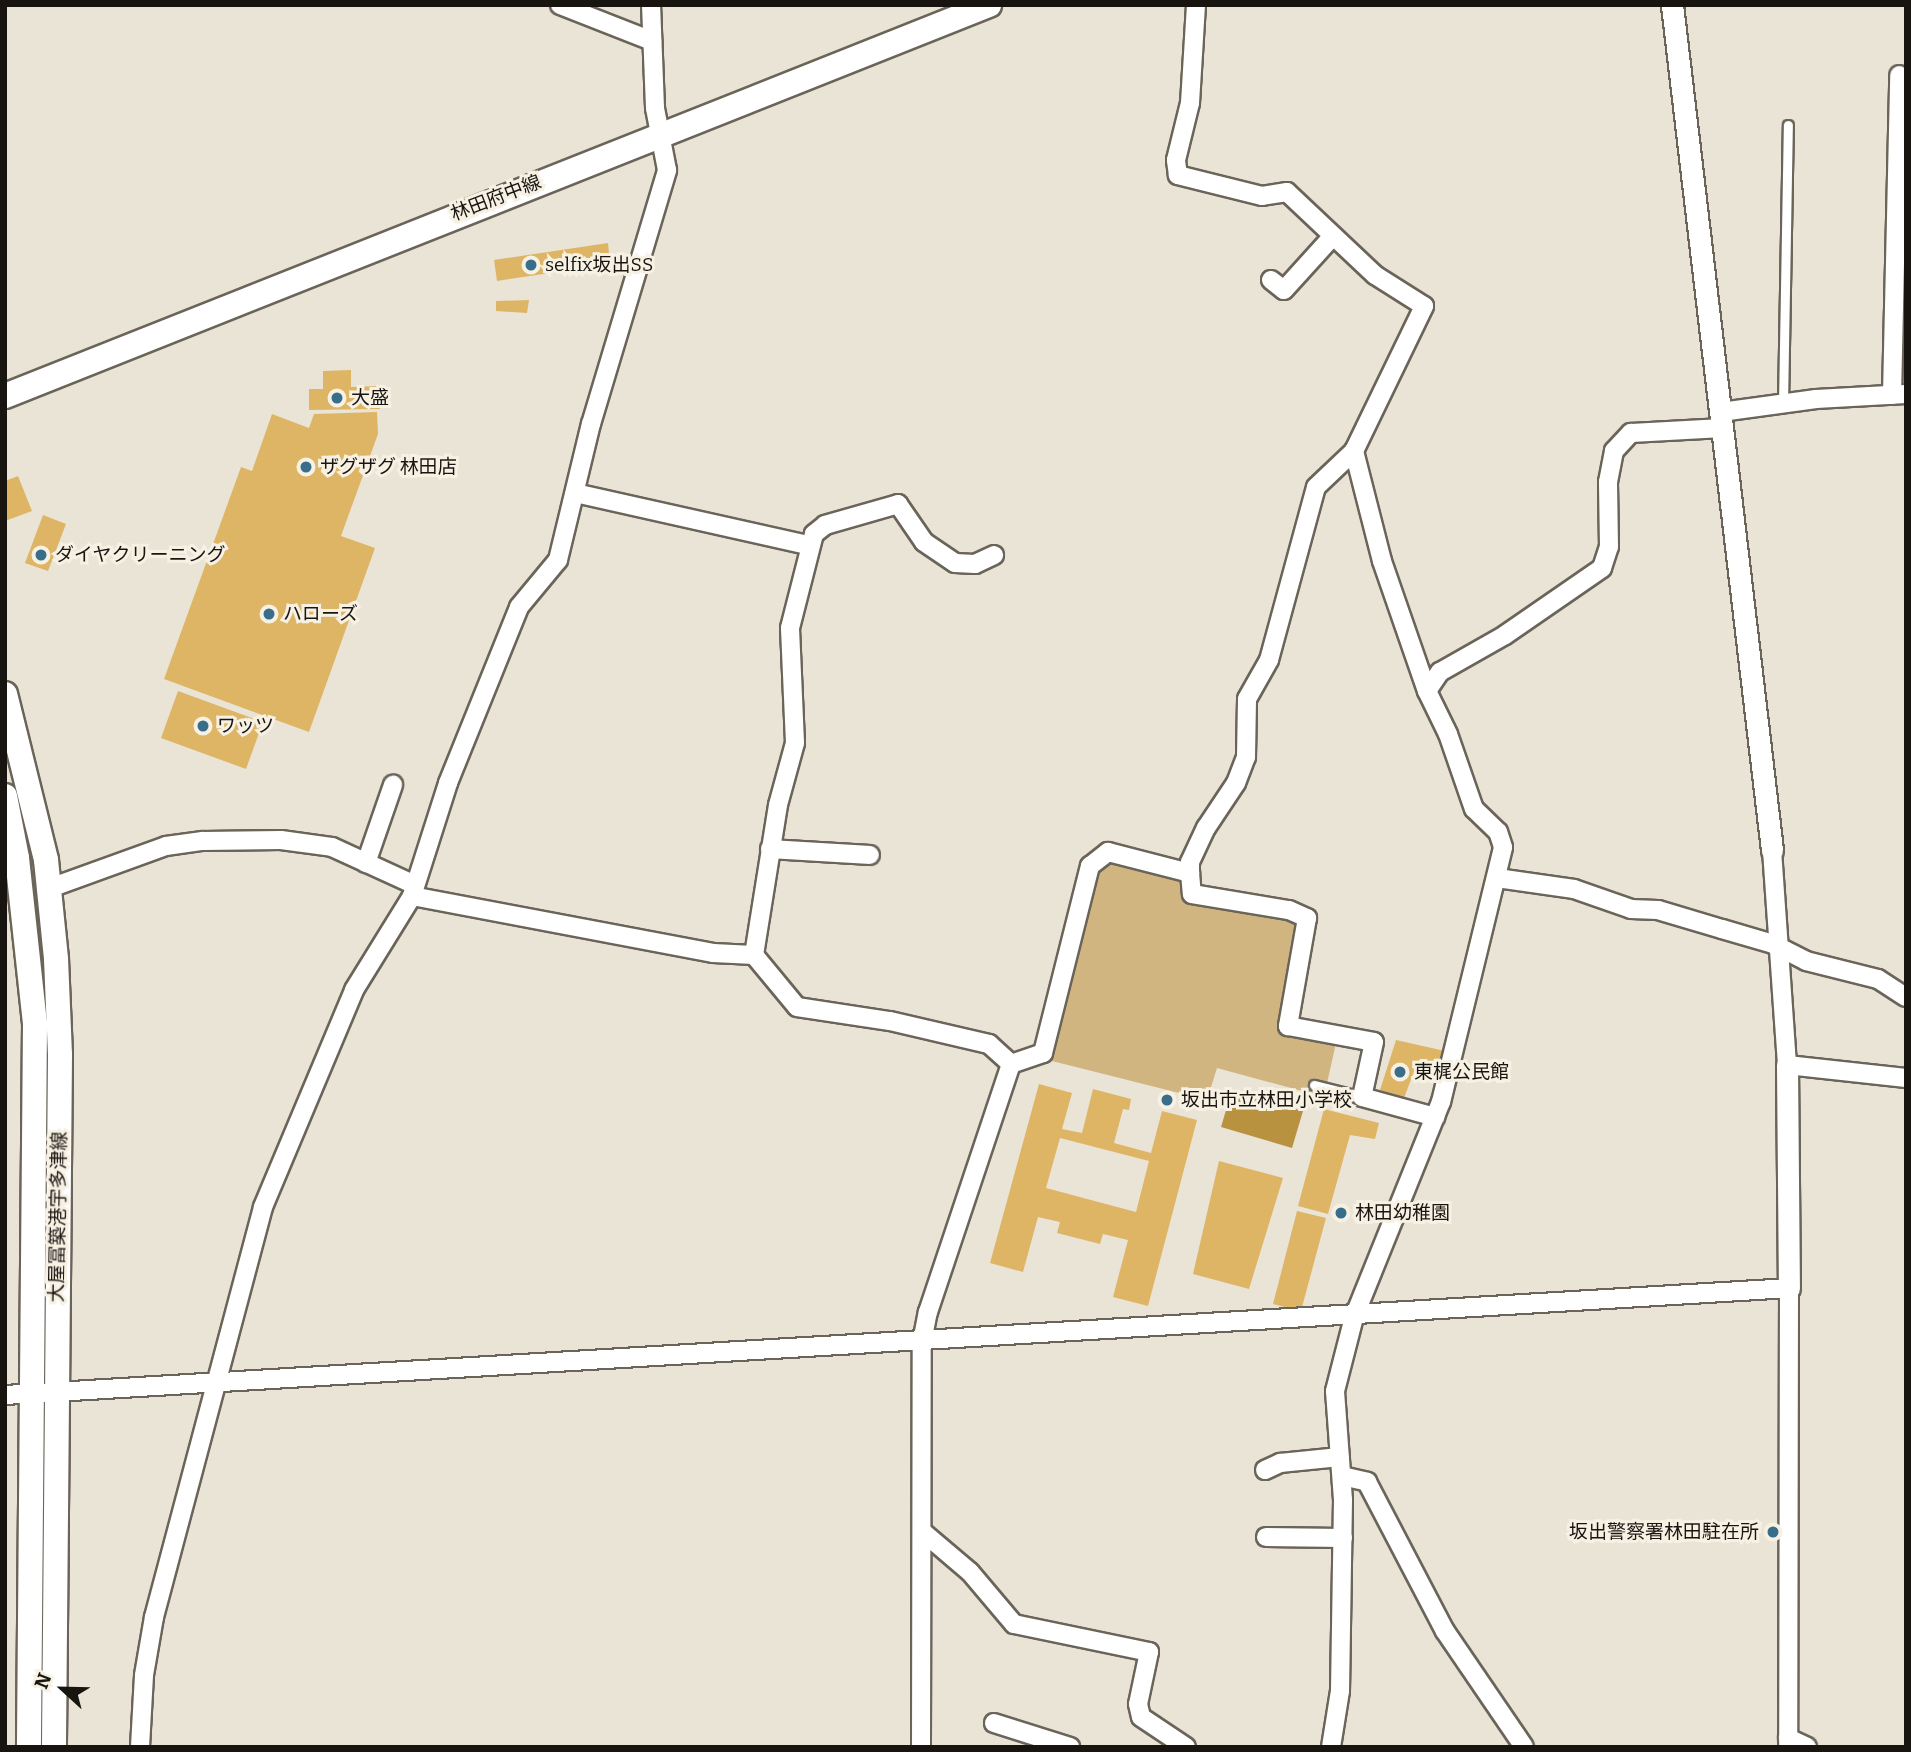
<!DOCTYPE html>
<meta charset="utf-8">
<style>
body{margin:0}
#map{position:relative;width:1911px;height:1752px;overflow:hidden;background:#eae4d7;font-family:Bitter,"Noto Sans JP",serif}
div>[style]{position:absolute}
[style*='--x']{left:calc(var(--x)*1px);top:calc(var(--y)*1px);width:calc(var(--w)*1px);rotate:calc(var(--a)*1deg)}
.green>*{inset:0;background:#d1b580}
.water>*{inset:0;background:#b99240}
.building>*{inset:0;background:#deb565}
.roads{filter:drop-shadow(2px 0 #6a6459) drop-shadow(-2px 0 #6a6459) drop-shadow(0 2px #6a6459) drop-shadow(0 -2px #6a6459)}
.service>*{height:9px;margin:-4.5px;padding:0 4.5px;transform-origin:4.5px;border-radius:4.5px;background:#fff}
.minor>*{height:18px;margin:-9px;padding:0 9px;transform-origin:9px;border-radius:9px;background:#fff}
.tertiary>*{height:21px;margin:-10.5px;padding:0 10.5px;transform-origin:10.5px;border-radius:10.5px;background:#fff}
.secondary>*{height:24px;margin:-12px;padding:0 12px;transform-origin:12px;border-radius:12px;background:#fff}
.dots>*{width:19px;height:19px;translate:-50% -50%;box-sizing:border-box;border:4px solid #f7f1e4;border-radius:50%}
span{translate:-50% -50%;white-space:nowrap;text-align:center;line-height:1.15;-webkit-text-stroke:6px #f7f1e4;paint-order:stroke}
.street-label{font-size:19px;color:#181511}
.poi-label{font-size:19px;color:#181511}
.left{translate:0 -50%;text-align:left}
.right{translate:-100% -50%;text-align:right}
.frame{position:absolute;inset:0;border:7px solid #181511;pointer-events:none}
.north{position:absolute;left:28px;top:1654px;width:70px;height:70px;-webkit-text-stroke:5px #f7f1e4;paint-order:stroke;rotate:292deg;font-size:19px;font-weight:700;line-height:28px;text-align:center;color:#181511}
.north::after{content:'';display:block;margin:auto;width:24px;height:32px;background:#181511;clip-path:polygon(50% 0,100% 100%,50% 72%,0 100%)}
</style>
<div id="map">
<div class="green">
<i style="clip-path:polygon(1109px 858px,1183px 877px,1189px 900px,1288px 914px,1298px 932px,1278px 1032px,1336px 1043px,1324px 1097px,1217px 1068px,1207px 1100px,1048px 1060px,1097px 866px)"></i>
</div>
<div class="water">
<i style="clip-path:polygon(1232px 1090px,1303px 1111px,1292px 1148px,1221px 1127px)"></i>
</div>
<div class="building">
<i style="clip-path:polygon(608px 243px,610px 264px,497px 281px,494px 260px)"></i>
<i style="clip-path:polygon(529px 300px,527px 313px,496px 311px,496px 301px)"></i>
<i style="clip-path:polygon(351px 370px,351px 387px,380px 386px,380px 409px,309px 410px,309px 389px,323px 389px,323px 371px)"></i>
<i style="clip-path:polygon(377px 412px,378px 434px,341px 536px,375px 548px,309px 732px,164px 679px,241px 467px,252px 471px,272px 414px,309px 428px,314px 414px)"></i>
<i style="clip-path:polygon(18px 476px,32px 511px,5px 521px,5px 481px)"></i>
<i style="clip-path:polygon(43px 515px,66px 524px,48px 571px,25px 563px)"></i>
<i style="clip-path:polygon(178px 691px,263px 722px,246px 769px,161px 738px)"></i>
<i style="clip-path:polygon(1396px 1040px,1445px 1051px,1437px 1076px,1415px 1069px,1404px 1098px,1380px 1090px)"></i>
<i style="clip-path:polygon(evenodd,1039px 1084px,1072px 1093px,1062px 1129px,1082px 1133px,1093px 1089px,1131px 1099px,1129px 1110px,1123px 1109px,1114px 1143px,1151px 1153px,1162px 1111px,1197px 1120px,1148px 1306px,1113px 1297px,1128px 1240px,1103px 1234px,1100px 1244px,1057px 1233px,1060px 1222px,1038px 1217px,1023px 1272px,990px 1263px,1039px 1084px,1060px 1138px,1149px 1161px,1136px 1212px,1046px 1188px,1060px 1138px)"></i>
<i style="clip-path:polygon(1324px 1109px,1379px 1123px,1375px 1139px,1350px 1135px,1328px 1214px,1298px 1206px)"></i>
<i style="clip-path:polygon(1219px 1161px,1283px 1178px,1249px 1289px,1193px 1274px)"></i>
<i style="clip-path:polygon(1297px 1211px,1326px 1218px,1301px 1311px,1273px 1304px)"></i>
</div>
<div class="roads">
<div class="service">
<i style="--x:1783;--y:404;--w:279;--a:-89"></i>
<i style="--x:1314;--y:1085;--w:49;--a:14"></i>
</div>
<div class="minor">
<i style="--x:560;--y:5;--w:99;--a:21.4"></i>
<i style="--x:1271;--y:280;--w:16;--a:38"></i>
<i style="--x:1284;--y:290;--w:72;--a:-47.8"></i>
<i style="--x:1892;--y:395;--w:320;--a:-88.7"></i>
<i style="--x:1721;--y:412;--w:96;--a:-7.8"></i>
<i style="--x:1816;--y:399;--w:90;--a:-3.2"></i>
<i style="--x:575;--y:493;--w:239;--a:12.6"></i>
<i style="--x:1427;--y:691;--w:23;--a:-56"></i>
<i style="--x:1440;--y:672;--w:75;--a:-29.6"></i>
<i style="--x:1505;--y:635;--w:118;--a:-34.6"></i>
<i style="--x:1602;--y:568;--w:22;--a:-72"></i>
<i style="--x:1609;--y:547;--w:65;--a:-90.9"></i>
<i style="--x:1608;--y:482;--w:32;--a:-79"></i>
<i style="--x:1614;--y:451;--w:25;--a:-47"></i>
<i style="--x:1631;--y:433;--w:92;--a:-3.1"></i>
<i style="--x:770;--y:849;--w:100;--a:3.4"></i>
<i style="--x:1772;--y:850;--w:216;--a:86"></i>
<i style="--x:1787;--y:1065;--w:120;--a:6.2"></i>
<i style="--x:366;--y:863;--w:83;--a:-70.9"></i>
<i style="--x:1190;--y:873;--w:11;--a:-90"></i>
<i style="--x:1190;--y:862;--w:38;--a:-65"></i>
<i style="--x:1206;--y:828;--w:54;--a:-56.3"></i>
<i style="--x:1236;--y:783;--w:28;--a:-69"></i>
<i style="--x:1246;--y:757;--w:58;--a:-89"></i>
<i style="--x:1247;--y:699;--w:45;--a:-60.6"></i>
<i style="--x:1269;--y:660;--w:179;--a:-74.8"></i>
<i style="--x:1316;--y:487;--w:52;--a:-43.5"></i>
<i style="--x:1354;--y:451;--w:161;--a:-64.2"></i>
<i style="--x:1424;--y:306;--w:58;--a:-147.7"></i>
<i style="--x:1375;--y:275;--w:121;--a:-136.7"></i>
<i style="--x:1287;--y:192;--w:25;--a:171"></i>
<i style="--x:1262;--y:196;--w:87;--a:-166"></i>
<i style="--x:1178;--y:175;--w:15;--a:-98"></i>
<i style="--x:1176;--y:160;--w:59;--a:-76.2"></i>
<i style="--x:1190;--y:103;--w:98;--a:-86.5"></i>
<i style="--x:1497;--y:878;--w:78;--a:8.1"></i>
<i style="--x:1574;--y:889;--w:60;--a:19.3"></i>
<i style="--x:1631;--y:909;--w:27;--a:2"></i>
<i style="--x:1658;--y:910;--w:67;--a:16.5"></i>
<i style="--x:1722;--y:929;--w:53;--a:16.4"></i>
<i style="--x:1773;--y:944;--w:37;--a:27"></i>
<i style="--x:1806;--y:961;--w:74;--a:14"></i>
<i style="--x:1878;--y:979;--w:33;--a:33"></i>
<i style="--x:50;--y:888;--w:123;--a:-19.9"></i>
<i style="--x:166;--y:846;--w:37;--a:-8"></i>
<i style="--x:203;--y:841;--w:78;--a:-0.7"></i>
<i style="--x:281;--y:840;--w:51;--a:7.8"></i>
<i style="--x:332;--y:847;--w:91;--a:24.6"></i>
<i style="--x:412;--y:896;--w:306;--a:10.7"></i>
<i style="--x:713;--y:953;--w:41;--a:2.8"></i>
<i style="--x:754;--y:955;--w:67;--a:50.4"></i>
<i style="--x:797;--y:1007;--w:94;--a:8.6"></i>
<i style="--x:890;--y:1021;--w:102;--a:13.1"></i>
<i style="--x:989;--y:1044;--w:30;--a:42"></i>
<i style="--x:754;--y:955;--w:152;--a:-80.9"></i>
<i style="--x:778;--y:805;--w:64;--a:-74.7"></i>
<i style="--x:795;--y:743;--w:115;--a:-92.5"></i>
<i style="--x:790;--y:628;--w:97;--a:-75.7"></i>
<i style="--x:814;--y:534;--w:14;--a:-39"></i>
<i style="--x:825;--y:525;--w:76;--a:-16"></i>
<i style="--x:898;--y:504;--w:46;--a:55.6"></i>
<i style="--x:924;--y:542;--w:37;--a:34"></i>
<i style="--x:955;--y:563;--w:20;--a:3"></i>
<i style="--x:975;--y:564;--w:21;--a:-25"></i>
<i style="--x:1011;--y:1064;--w:34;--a:-19"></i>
<i style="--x:1043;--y:1053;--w:193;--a:-75.9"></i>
<i style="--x:1090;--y:866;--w:23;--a:-38"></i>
<i style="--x:1108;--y:852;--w:85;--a:14.4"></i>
<i style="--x:1190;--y:873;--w:21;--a:85"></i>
<i style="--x:1192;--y:894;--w:98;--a:9.4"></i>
<i style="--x:1289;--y:910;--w:20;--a:24"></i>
<i style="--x:1307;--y:918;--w:110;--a:100"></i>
<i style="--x:1288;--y:1026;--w:87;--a:10.5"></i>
<i style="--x:1374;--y:1042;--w:56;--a:102.3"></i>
<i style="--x:1362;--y:1097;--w:76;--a:15.3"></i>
<i style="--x:5;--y:1395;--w:1787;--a:-3.43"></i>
<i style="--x:1789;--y:1288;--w:459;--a:90.1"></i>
<i style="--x:1265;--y:1470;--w:17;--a:-25"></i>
<i style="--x:1280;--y:1463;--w:60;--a:-5.7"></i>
<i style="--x:1342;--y:1476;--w:26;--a:13"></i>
<i style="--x:1367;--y:1482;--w:168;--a:62.4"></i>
<i style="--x:1445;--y:1631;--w:140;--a:55.7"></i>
<i style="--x:924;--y:1533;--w:60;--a:40.3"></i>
<i style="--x:970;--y:1572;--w:68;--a:49.8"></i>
<i style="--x:1014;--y:1624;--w:138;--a:11.7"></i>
<i style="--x:1149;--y:1652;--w:53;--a:101.9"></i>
<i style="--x:1138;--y:1704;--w:13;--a:77"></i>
<i style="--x:1141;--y:1717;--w:54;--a:33.7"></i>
<i style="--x:1266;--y:1537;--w:77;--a:0.7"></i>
<i style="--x:994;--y:1723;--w:80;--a:17.5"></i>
<i style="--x:1788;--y:1738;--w:21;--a:25"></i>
<i style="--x:140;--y:1747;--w:72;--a:-86.8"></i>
<i style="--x:144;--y:1675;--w:59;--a:-80.2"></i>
<i style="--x:154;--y:1617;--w:424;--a:-75.1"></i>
<i style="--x:263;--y:1207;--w:235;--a:-67.2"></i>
<i style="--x:354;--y:990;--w:110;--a:-58.3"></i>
<i style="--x:412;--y:896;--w:119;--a:-72.3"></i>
<i style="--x:448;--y:783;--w:190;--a:-68"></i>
<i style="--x:519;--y:607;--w:61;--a:-50.3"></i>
<i style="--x:558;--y:560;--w:140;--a:-76.4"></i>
<i style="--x:591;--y:424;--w:265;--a:-73.3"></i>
<i style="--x:667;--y:170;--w:63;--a:-101"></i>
<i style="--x:655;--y:108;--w:103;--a:-92.2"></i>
<i style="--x:921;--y:1747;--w:405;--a:-89.9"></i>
<i style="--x:922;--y:1342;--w:31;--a:-79"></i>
<i style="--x:928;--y:1312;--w:262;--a:-71.5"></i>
<i style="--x:1331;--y:1747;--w:57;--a:-80.9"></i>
<i style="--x:1340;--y:1691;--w:191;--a:-89.1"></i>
<i style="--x:1343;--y:1500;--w:109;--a:-94.2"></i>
<i style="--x:1335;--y:1391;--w:76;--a:-75.6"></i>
<i style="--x:1354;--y:1317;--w:232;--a:-68"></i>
<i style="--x:1441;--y:1102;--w:262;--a:-76.3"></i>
<i style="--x:1503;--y:847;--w:16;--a:-108"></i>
<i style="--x:1498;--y:832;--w:33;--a:-136"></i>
<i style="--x:1474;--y:809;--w:79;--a:-109.1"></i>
<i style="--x:1448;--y:734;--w:48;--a:-116"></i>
<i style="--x:1427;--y:691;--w:138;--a:-109.1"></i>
<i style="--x:1382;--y:561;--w:114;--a:-104.3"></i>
</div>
<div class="tertiary">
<i style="--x:1672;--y:5;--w:851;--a:83.25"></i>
<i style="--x:1787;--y:1065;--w:223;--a:89.5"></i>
</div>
<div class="secondary">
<i style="--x:5;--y:396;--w:1059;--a:-21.67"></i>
<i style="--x:5;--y:694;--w:171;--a:76.1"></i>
<i style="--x:46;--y:860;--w:100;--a:84.2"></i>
<i style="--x:56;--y:959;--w:96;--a:87.6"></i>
<i style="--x:60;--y:1055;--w:692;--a:90.5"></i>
<i style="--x:5;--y:796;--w:63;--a:79"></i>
<i style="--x:17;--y:858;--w:167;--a:83.8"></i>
<i style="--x:35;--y:1024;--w:723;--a:90.48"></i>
</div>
</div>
<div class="dots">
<i style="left:531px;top:265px;background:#396e8a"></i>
<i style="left:337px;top:398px;background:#396e8a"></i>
<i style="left:306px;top:467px;background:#396e8a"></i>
<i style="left:41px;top:555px;background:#396e8a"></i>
<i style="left:269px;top:614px;background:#396e8a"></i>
<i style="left:203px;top:726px;background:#396e8a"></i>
<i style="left:1400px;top:1072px;background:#396e8a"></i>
<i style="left:1167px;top:1100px;background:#396e8a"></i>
<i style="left:1341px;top:1213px;background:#396e8a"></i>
<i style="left:1773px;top:1532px;background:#396e8a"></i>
</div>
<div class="street-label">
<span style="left:496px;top:198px;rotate:-21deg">林田府中線</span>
<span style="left:58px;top:1217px;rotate:-89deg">大屋冨築港宇多津線</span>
</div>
<div class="poi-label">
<span class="left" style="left:545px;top:265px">selfix坂出SS</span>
<span class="left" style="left:351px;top:398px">大盛</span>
<span class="left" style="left:320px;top:467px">ザグザグ 林田店</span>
<span class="left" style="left:55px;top:555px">ダイヤクリーニング</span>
<span class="left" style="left:283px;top:614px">ハローズ</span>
<span class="left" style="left:217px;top:726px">ワッツ</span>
<span class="left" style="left:1414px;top:1072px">東梶公民館</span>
<span class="left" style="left:1181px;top:1100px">坂出市立林田小学校</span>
<span class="left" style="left:1355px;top:1213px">林田幼稚園</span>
<span class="right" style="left:1759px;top:1532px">坂出警察署林田駐在所</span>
</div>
<div class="frame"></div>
<div class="north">N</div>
</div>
